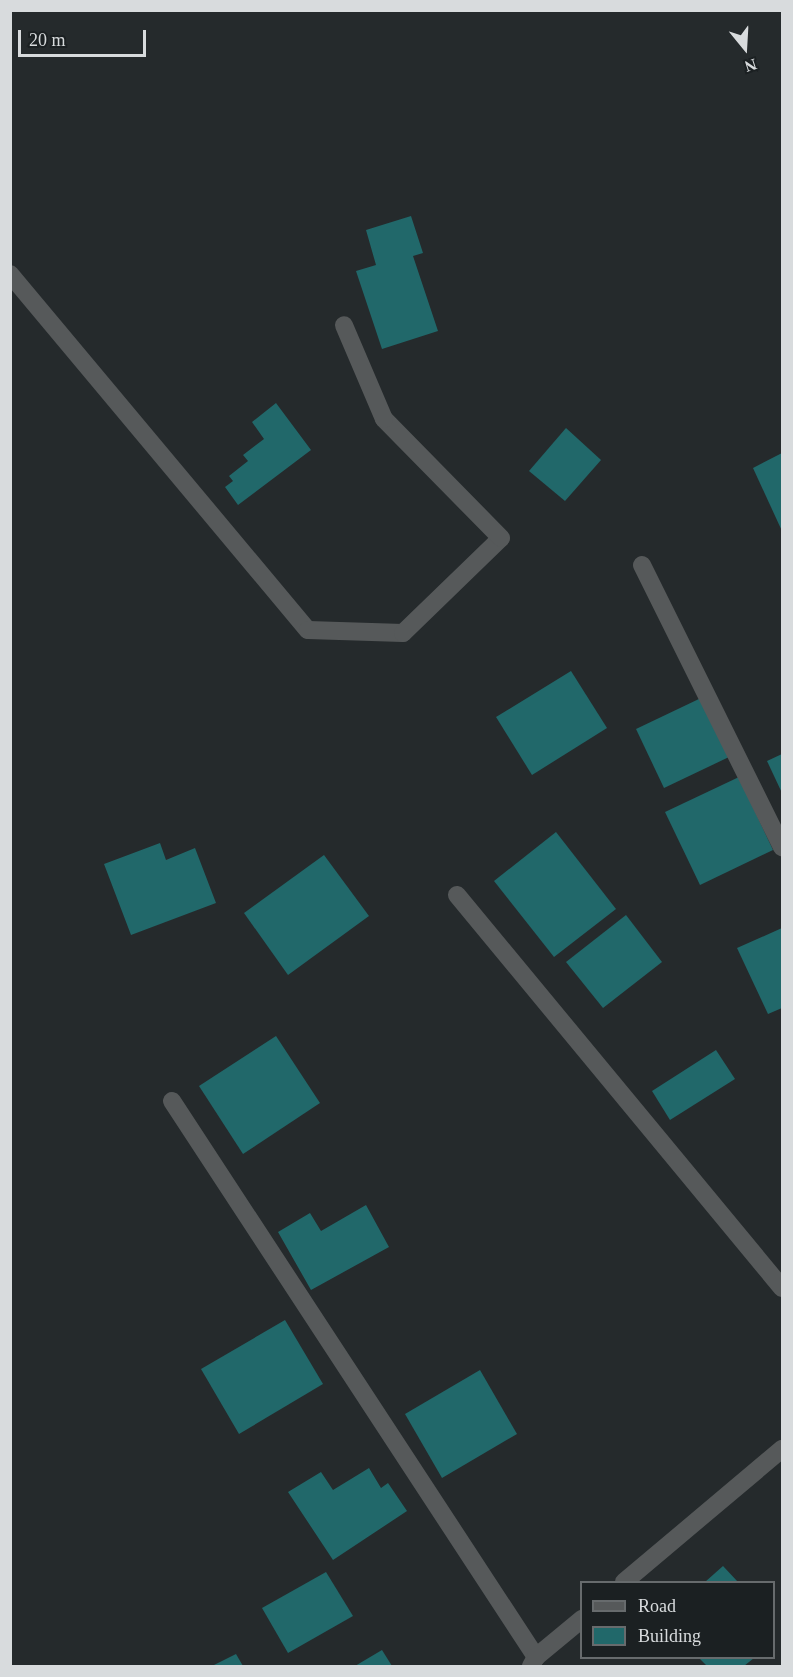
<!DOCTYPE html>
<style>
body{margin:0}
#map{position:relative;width:793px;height:1677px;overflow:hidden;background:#252a2c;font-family:Georgia,serif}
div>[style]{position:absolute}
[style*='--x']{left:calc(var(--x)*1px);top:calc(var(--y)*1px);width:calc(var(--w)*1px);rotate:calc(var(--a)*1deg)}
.building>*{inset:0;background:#21686a}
.street>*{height:18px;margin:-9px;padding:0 9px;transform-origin:9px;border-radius:9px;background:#56595a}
span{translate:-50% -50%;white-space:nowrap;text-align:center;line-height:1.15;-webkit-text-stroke:4.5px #1b2022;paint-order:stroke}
.frame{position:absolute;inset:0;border:12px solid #d8dbdd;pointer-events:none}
.legend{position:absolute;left:580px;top:1581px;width:195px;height:78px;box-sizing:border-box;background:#1b2022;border:2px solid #676b6d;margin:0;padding:8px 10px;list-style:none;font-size:18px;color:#d8dbdd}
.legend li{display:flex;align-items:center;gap:12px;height:30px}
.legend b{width:30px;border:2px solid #676b6d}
.north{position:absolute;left:715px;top:18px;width:60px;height:60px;-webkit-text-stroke:4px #1b2022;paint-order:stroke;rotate:162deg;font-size:16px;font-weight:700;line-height:24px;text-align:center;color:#d8dbdd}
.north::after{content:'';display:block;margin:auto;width:21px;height:27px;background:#d8dbdd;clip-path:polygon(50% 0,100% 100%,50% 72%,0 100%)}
.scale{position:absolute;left:18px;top:30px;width:128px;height:27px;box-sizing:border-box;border:3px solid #d8dbdd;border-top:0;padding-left:8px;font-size:18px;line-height:21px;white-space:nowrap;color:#d8dbdd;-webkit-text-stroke:4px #1b2022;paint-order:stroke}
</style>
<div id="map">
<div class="building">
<i style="clip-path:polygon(411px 216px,423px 253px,413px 256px,438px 331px,382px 349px,356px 271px,376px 265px,366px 230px)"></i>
<i style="clip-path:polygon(276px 403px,311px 450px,238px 505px,225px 487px,233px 481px,229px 476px,248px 461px,243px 455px,264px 439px,252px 422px)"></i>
<i style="clip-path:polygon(566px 428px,601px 460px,565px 501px,529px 471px)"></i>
<i style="clip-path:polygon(782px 453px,782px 531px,753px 468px)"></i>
<i style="clip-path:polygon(571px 671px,607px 728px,532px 775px,496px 717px)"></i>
<i style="clip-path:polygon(701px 698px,729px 757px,664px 788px,636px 729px)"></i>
<i style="clip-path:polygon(782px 754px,782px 793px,767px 761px)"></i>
<i style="clip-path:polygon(739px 777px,773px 850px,700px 885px,665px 812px)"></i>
<i style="clip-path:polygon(556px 832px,616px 909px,554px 957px,494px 881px)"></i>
<i style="clip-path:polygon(160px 843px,166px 860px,195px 848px,216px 903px,131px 935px,104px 864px)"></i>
<i style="clip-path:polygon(324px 855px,369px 916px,288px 975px,244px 913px)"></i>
<i style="clip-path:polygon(626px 915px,662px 962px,603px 1008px,566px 962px)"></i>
<i style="clip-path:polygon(782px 928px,782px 1008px,768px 1014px,737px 948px)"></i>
<i style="clip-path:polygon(276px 1036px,320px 1103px,243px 1154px,199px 1086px)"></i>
<i style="clip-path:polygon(716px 1050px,735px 1079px,670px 1120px,652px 1091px)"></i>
<i style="clip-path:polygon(366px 1205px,389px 1247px,311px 1290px,278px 1232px,310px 1213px,321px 1231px)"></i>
<i style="clip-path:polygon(285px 1320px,323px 1384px,239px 1434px,201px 1369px)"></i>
<i style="clip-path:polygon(480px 1370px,517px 1434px,442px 1478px,405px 1414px)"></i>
<i style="clip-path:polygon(369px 1468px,381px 1488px,388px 1483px,407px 1511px,333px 1560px,288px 1492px,321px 1472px,333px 1490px)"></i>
<i style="clip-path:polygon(723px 1566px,738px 1582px,705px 1582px)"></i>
<i style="clip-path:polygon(326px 1572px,353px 1616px,288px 1653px,262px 1608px)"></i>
<i style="clip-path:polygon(382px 1650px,392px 1666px,355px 1666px)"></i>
<i style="clip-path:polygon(236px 1654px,243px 1666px,212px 1666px)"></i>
<i style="clip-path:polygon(699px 1658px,754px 1658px,744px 1666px,707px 1666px)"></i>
</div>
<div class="street">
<i style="--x:10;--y:274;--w:464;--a:50.1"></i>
<i style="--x:308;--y:630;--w:95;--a:1.8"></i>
<i style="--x:403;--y:633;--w:136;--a:-44.1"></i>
<i style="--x:501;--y:538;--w:167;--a:-134.5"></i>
<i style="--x:384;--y:419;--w:102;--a:-113.1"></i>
<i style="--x:642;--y:565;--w:315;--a:63.6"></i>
<i style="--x:457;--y:895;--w:510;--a:50.41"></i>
<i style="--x:172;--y:1101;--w:665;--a:56.79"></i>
<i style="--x:624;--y:1582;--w:207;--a:-40.1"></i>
<i style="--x:531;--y:1666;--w:10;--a:-61"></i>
<i style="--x:536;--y:1657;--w:60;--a:-39.6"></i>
</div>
<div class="frame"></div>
<ul class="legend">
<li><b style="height:8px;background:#56595a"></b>Road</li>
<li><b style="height:16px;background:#21686a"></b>Building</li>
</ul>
<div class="north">N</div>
<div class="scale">20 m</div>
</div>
